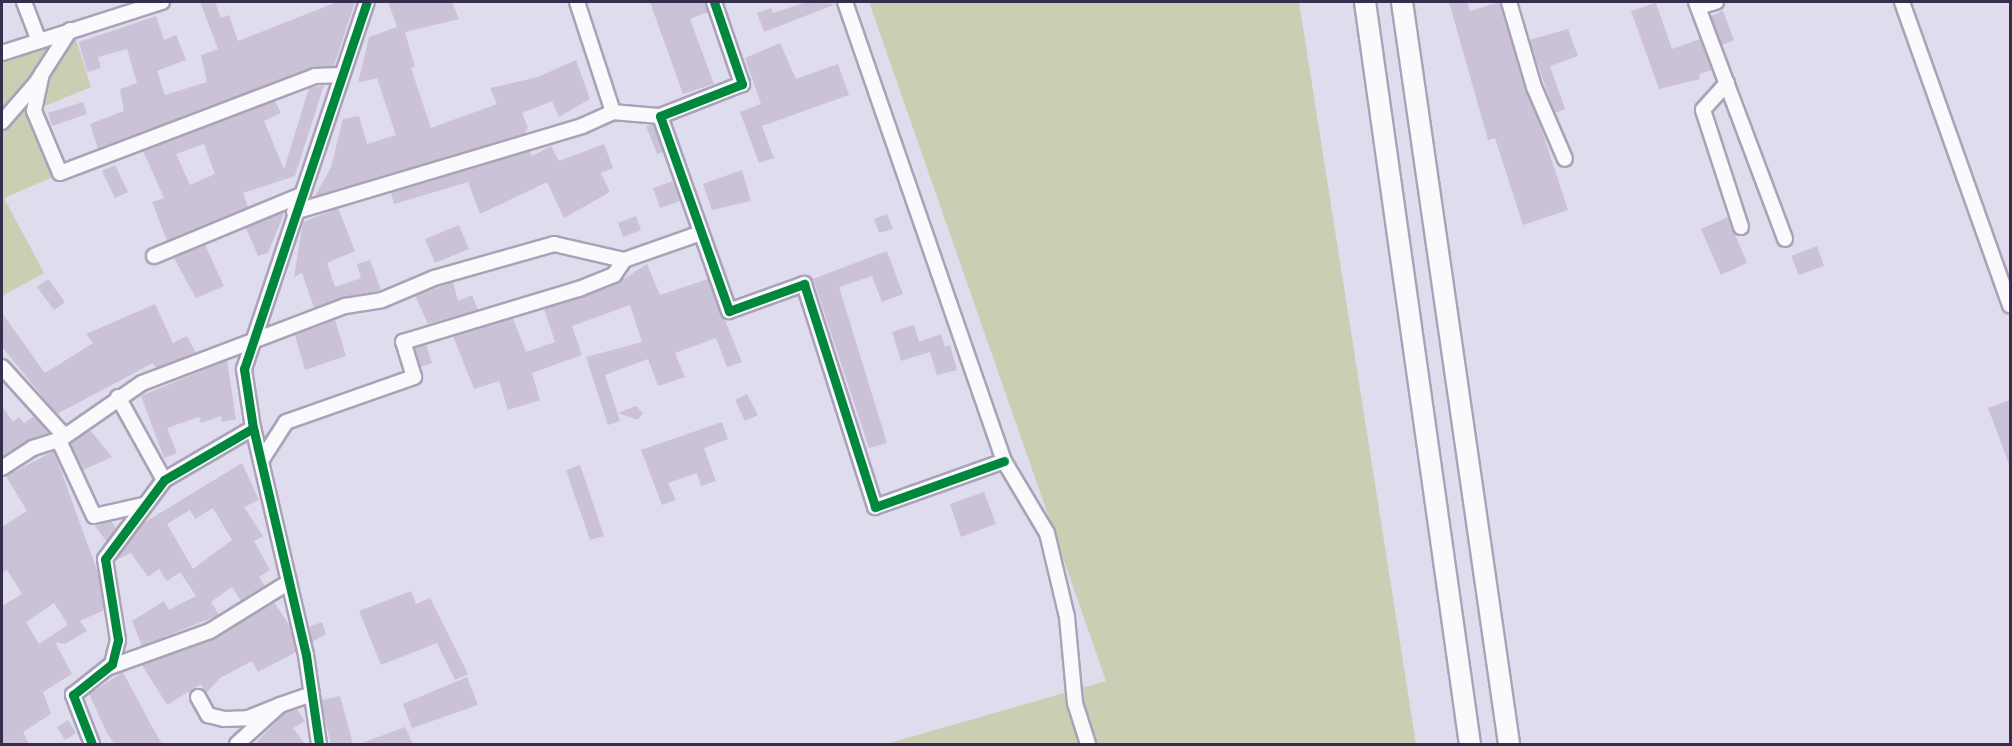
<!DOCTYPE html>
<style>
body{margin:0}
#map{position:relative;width:2012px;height:746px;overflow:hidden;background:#dfdcee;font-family:Spectral,serif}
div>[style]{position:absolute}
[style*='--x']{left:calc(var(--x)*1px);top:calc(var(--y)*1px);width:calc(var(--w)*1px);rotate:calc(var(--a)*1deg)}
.green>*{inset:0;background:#cbceb2}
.building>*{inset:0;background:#ccc2d7}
.roads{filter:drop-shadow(2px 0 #a8a3b9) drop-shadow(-2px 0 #a8a3b9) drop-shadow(0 2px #a8a3b9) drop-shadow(0 -2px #a8a3b9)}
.minor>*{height:14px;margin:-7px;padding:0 7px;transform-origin:7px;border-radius:7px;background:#fafafc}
.secondary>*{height:20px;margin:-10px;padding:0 10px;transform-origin:10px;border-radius:10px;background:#fafafc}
.cycleway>*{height:9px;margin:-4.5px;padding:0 4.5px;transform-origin:4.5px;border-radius:4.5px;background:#00873e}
span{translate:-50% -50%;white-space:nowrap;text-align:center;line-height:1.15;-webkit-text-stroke:4.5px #dbd5f5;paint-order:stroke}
.frame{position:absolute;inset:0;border:3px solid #352e4d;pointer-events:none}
</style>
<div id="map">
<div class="green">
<i style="clip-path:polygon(869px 2px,1299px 2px,1416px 744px,886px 744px,1106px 681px)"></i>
<i style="clip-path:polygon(75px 36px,91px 87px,40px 108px,64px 172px,4px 198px,44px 273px,2px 296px,2px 61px)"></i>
</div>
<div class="building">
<i style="clip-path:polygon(200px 2px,215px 2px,221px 18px,229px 15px,238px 41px,337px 2px,355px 2px,334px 66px,312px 68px,98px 149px,90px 124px,124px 111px,120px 89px,137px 83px,127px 49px,98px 57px,101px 68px,87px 72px,79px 42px,156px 16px,164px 40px,176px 35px,186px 60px,157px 71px,165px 95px,207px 82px,201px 55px,218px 49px)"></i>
<i style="clip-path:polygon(388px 2px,452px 2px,459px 19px,405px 32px,415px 67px,411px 68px,431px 128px,497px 104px,490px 88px,538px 77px,576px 60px,590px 99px,559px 117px,552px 101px,522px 113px,528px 128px,524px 134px,315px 196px,331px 167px,343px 119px,359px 116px,367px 144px,396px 135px,377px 78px,358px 83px,369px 37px,397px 27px)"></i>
<i style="clip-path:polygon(650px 2px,704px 2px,708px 12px,690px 19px,714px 84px,683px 94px)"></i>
<i style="clip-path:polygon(807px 2px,836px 4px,764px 32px,757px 13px,771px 8px,773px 13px)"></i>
<i style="clip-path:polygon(1449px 2px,1467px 2px,1470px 11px,1500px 2px,1568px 210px,1523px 225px,1495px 138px,1488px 140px)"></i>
<i style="clip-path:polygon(1656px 3px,1672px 49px,1700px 39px,1712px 70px,1699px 74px,1700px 79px,1659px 89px,1631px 11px)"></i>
<i style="clip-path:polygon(1723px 11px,1734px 40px,1722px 45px,1711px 16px)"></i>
<i style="clip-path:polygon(1568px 29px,1578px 56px,1550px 66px,1565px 109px,1555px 113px,1529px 40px)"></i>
<i style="clip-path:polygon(780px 43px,796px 79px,838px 64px,849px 95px,762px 126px,774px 158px,759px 163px,740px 112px,761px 104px,745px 58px)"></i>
<i style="clip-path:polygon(evenodd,324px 85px,295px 176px,243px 193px,248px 207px,167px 241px,152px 202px,164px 198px,143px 151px,275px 101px,281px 113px,264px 121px,284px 169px,309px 88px,324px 85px,204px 144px,215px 174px,190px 185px,176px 154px,204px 144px)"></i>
<i style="clip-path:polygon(83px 102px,87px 114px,52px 126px,48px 113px)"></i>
<i style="clip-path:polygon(653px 124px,663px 152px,657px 154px,646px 126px)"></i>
<i style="clip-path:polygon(604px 144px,613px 168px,601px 173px,610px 192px,564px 218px,547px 182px,480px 214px,468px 182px,394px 204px,391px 193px,530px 151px,532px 156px,551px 146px,559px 161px)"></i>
<i style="clip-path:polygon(115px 165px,128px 192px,115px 198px,102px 171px)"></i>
<i style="clip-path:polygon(742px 170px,751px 201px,712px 210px,703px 184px)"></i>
<i style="clip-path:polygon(673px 181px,680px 201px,660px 208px,653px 188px)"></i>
<i style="clip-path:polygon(338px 208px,355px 251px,327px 263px,335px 287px,361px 278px,357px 264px,370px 260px,381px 290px,314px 308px,302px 273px,294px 277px,303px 222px)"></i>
<i style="clip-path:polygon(285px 211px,268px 253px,258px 256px,246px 228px)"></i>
<i style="clip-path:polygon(887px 214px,893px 229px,879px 233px,874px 219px)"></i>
<i style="clip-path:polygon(636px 216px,641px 230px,623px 237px,618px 223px)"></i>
<i style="clip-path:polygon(1728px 217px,1747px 263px,1721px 275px,1701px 229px)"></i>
<i style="clip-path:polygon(459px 225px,469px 249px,435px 263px,425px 239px)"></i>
<i style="clip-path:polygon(205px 245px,224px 286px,196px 298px,174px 258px)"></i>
<i style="clip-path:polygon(1817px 246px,1824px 266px,1799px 275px,1791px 256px)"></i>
<i style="clip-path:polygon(887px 251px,903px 294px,882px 302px,872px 276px,839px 287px,887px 443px,869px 448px,813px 279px)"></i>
<i style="clip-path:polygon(647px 264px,660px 295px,708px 279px,742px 362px,727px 367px,716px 338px,675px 353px,685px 377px,658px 386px,648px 359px,605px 375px,620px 421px,608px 425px,586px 357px,642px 342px,630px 305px,572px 326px,582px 355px,532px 373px,540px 400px,508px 410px,499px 381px,474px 389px,453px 336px,513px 318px,526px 352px,555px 342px,544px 309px,617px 283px)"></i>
<i style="clip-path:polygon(48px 279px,65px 302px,54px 310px,37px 287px)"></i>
<i style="clip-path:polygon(453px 282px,458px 301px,472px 295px,478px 310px,428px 324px,415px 296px)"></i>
<i style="clip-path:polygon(155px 304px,173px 343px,187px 336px,196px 353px,156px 368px,153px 363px,57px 414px,2px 347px,2px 313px,45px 373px,93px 343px,86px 334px)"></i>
<i style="clip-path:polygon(335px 320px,346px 356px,305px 370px,295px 335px)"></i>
<i style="clip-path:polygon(914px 325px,919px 342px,941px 334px,945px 347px,950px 345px,957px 370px,937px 375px,930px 352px,901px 361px,892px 332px)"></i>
<i style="clip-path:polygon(426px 345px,432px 363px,420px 367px,414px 348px)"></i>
<i style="clip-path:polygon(227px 360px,236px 419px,222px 422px,221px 416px,201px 423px,199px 417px,167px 428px,177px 453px,164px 458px,141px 396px)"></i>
<i style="clip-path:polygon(747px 394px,758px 415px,745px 421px,735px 400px)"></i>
<i style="clip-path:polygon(2010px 400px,2010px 464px,2009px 464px,1988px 408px)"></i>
<i style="clip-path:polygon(2px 406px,13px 422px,19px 417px,24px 423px,35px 416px,50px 433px,2px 458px)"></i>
<i style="clip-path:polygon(636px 406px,643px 413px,638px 420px,618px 413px)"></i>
<i style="clip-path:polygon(722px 422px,728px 439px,704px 448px,716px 481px,701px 486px,697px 473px,668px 483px,676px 500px,662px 505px,641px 450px)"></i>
<i style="clip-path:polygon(90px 430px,112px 457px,83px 470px,70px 444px)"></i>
<i style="clip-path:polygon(evenodd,54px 451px,99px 576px,104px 610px,80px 621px,87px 631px,65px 644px,55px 642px,72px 674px,43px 692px,51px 714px,23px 732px,29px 744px,2px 744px,2px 606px,22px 594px,7px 570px,2px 573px,2px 527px,27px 511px,6px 476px,54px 451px,54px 603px,68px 625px,39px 644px,26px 622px,54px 603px)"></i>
<i style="clip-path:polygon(evenodd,242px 463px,259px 500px,244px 507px,263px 536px,254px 541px,270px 570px,259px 577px,265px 586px,241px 601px,232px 587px,211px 602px,219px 615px,142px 646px,132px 621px,164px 601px,169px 610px,196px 596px,180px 572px,167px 581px,159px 569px,148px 577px,131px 553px,114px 561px,142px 524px,242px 463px,213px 508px,232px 540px,193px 569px,167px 524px,190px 510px,195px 519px,213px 508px)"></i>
<i style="clip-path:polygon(580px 465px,604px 536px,590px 540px,566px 470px)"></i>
<i style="clip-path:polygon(984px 492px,996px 524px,961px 537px,950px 504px)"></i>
<i style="clip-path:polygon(111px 521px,116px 529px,107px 542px,95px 526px)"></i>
<i style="clip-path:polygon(411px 591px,416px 604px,430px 598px,468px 674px,455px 680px,437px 643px,381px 665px,359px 611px)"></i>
<i style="clip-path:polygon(274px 602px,291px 628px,296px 652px,258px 672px,252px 661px,220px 678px,206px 693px,201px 684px,167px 705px,142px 665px,213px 639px)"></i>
<i style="clip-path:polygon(322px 622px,326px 634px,312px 642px,309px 627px)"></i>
<i style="clip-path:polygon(123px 672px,150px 723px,162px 744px,114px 744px,106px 731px,89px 694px)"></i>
<i style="clip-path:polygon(467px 677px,478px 705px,412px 728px,403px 704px)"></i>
<i style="clip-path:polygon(340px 696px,353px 744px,331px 744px,324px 717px,322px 700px)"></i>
<i style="clip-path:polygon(297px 709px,305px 721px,293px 728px,305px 744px,255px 744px,285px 713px)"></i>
<i style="clip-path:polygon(68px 720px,76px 733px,65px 740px,57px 727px)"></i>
<i style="clip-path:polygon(405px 727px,413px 744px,362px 744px,362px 743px)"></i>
</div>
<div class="roads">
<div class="minor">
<i style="--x:24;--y:2;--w:42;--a:69"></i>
<i style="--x:714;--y:2;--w:87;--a:71.1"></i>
<i style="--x:742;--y:84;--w:88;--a:158.7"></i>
<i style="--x:660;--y:116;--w:207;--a:70.5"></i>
<i style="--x:729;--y:311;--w:80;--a:-19.8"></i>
<i style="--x:804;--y:284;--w:234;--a:72.3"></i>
<i style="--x:875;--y:507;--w:137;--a:-19.6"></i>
<i style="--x:845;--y:2;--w:486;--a:70.9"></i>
<i style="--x:1004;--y:461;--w:84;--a:59.2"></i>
<i style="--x:1047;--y:533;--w:86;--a:76.6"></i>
<i style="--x:1067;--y:617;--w:86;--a:84.7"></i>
<i style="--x:1075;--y:703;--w:43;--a:72.4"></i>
<i style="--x:1509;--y:2;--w:89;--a:73.6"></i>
<i style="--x:1534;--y:87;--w:78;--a:66.7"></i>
<i style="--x:1696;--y:2;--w:253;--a:69.4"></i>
<i style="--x:1902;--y:2;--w:322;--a:70.4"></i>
<i style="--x:1698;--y:7;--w:19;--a:-16"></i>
<i style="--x:2;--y:53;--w:168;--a:-17.7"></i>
<i style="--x:42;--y:73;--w:39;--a:102"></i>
<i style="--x:34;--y:111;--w:67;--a:67.2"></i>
<i style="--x:60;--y:173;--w:273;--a:-20.8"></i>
<i style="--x:315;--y:76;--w:26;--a:-2"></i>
<i style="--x:1727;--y:83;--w:36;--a:132"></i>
<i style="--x:1703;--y:110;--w:123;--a:72"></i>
<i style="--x:613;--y:112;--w:47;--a:4.9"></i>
<i style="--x:2;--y:122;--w:52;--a:-48.9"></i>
<i style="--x:36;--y:83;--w:63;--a:-57.3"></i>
<i style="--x:294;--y:212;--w:301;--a:-16.6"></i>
<i style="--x:582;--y:126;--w:34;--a:-24"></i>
<i style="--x:613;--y:112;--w:116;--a:-108.1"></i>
<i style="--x:154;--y:256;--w:157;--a:-22.5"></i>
<i style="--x:2;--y:367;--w:88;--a:47.8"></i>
<i style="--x:61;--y:432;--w:13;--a:90"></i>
<i style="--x:61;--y:445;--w:78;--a:65.1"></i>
<i style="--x:94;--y:516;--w:50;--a:-12.7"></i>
<i style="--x:118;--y:397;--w:95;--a:61"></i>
<i style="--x:261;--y:461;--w:46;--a:-57.3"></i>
<i style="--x:286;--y:422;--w:136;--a:-19.4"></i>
<i style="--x:414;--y:377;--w:37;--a:-107"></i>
<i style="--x:403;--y:342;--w:184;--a:-16.8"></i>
<i style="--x:579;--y:289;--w:38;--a:-22"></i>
<i style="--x:614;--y:275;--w:18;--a:-56"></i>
<i style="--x:2;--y:468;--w:37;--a:-33"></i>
<i style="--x:33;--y:448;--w:29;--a:-18"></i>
<i style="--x:61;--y:439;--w:98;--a:-34.7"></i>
<i style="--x:142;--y:383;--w:217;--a:-20.8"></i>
<i style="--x:345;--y:306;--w:37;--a:-9"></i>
<i style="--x:382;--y:300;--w:56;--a:-22.9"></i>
<i style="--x:434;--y:278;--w:125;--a:-15.8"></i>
<i style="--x:554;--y:244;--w:72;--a:12.9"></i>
<i style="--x:624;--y:260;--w:82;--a:-19.3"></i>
<i style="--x:107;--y:668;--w:109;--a:-19.8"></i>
<i style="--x:210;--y:631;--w:93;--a:-31.8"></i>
<i style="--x:198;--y:697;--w:21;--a:61"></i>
<i style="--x:208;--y:715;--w:16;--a:14"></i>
<i style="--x:224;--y:719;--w:24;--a:-2"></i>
<i style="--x:248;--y:718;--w:35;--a:-22"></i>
<i style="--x:92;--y:744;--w:53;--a:-111.2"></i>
<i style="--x:73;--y:695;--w:50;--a:-38.5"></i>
<i style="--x:112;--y:664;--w:25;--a:-76"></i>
<i style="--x:118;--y:640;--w:82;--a:-99.1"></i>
<i style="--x:105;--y:559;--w:99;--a:-53.2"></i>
<i style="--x:164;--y:480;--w:103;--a:-30.3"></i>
<i style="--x:237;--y:744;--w:58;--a:-42.2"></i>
<i style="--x:280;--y:705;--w:34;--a:-19"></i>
<i style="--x:319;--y:744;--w:90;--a:-98.3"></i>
<i style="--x:306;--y:655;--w:233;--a:-103.1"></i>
<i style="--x:253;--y:428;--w:60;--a:-98.7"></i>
<i style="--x:244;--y:369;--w:387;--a:-71.5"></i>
</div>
<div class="secondary">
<i style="--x:1365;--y:2;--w:749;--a:81.95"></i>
<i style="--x:1402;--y:2;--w:750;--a:81.79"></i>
</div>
</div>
<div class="cycleway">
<i style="--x:714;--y:2;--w:87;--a:71.1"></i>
<i style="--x:742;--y:84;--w:88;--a:158.7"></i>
<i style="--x:660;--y:116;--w:207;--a:70.5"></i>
<i style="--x:729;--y:311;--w:80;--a:-19.8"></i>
<i style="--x:804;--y:284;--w:234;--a:72.3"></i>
<i style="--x:875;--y:507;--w:137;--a:-19.6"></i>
<i style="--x:92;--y:744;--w:53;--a:-111.2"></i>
<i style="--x:73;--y:695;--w:50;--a:-38.5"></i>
<i style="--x:112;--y:664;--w:25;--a:-76"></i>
<i style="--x:118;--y:640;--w:82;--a:-99.1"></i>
<i style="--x:105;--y:559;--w:99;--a:-53.2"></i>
<i style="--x:164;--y:480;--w:103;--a:-30.3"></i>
<i style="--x:319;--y:744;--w:90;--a:-98.3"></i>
<i style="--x:306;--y:655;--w:233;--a:-103.1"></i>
<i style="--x:253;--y:428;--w:60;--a:-98.7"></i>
<i style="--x:244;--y:369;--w:387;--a:-71.5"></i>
</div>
<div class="frame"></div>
</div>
